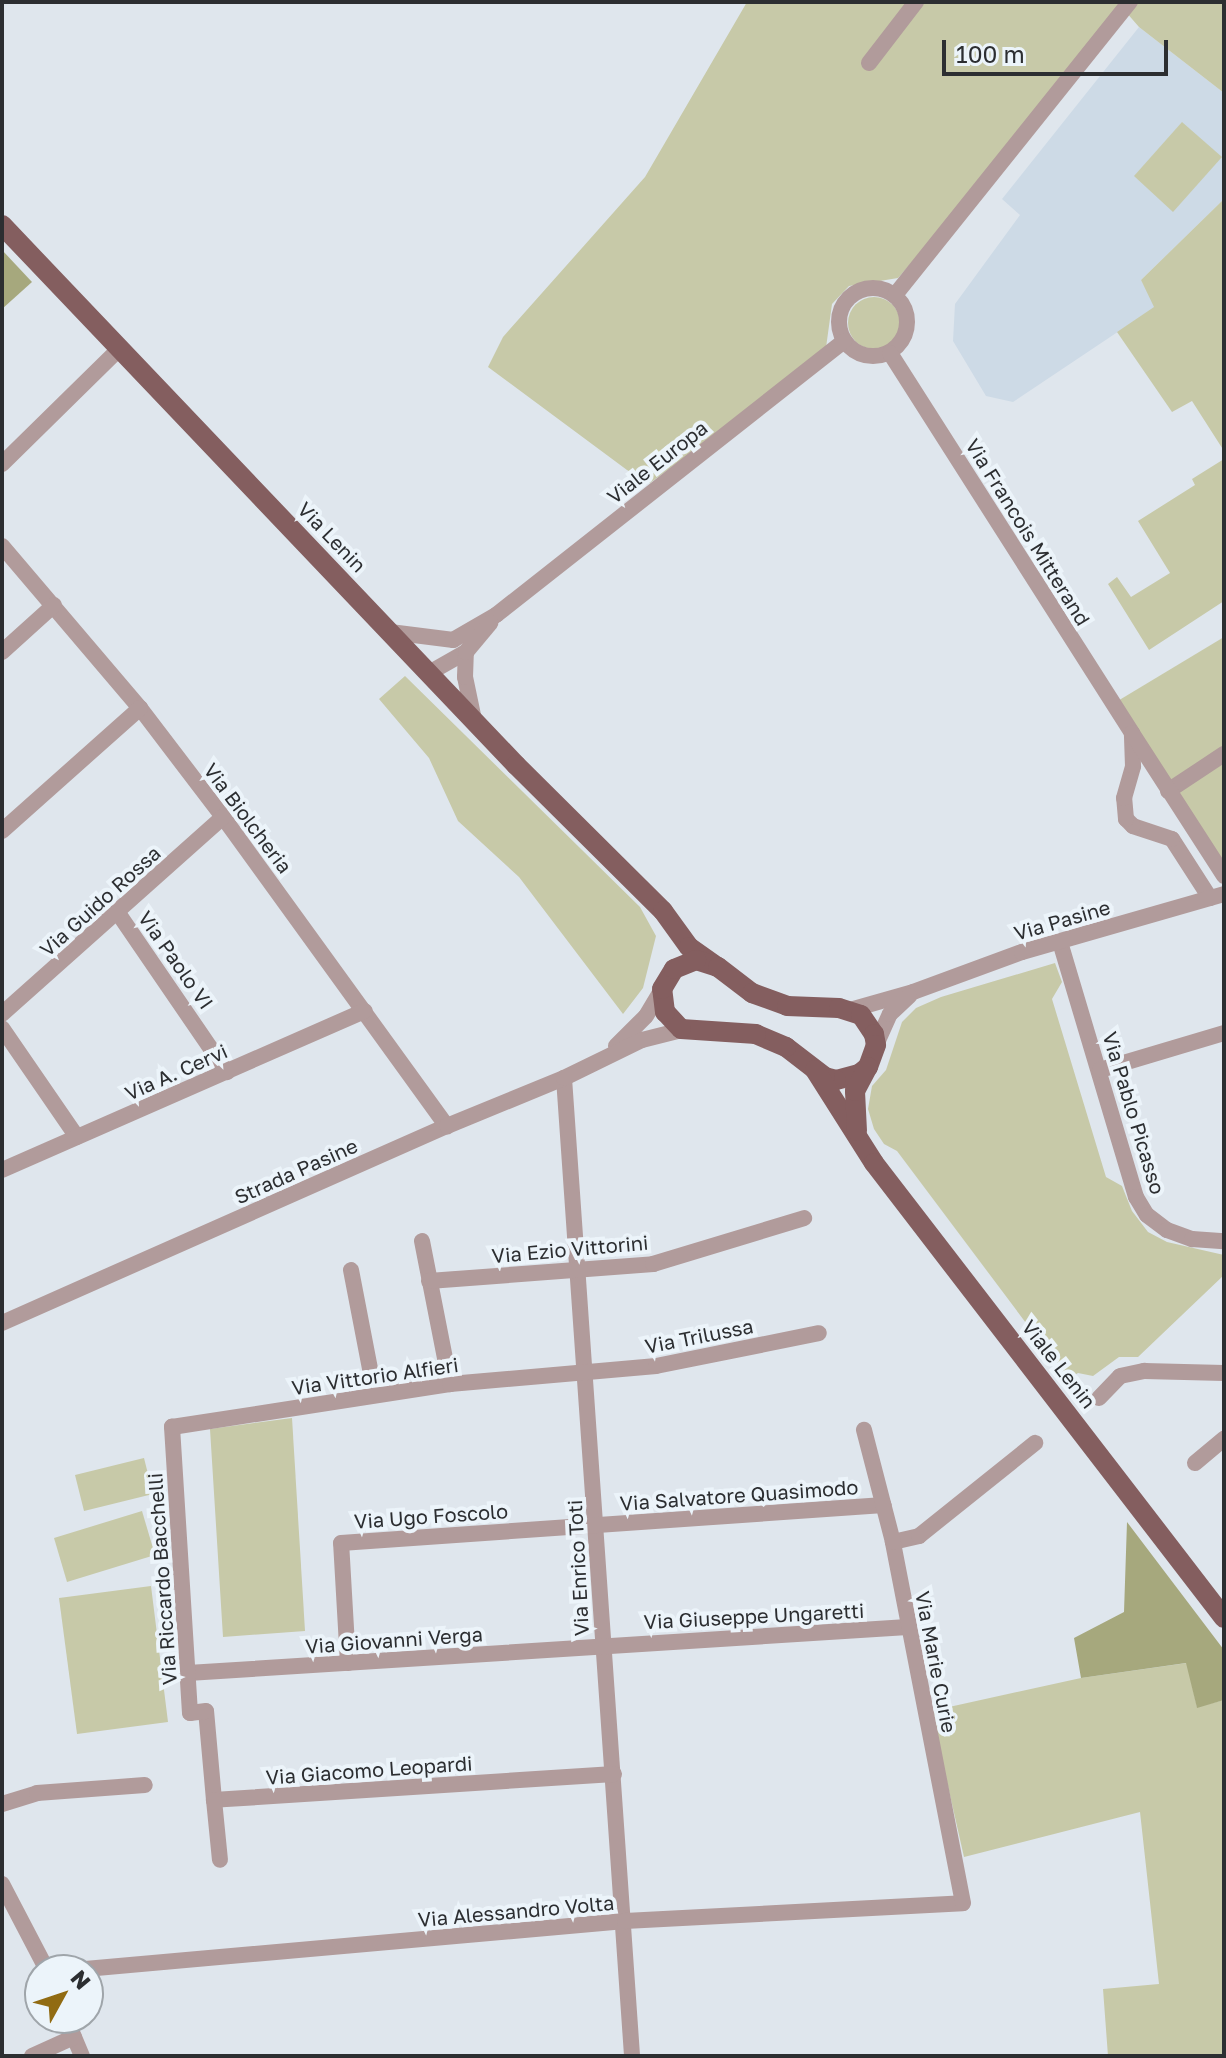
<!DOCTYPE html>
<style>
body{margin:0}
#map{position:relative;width:1226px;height:2058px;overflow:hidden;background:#dfe6ed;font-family:"Golos Text",sans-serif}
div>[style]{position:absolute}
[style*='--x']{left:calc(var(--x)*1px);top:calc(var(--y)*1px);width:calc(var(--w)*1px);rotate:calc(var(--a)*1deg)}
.built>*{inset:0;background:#cddae6}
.green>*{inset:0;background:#c7c9a8}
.round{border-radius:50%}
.forest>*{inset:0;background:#a6a87d}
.minor>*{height:16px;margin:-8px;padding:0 8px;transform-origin:8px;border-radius:8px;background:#b19b9b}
.minor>.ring{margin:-8px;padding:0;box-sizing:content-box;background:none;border:16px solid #b19b9b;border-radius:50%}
.major>*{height:20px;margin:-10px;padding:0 10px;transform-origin:10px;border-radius:10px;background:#845e5f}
span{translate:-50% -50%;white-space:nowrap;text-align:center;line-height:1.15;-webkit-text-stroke:8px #ecf4fa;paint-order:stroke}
.street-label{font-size:20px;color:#2c2e31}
.frame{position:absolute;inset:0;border:4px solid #2c2e31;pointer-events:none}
.north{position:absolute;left:24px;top:1954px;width:80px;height:80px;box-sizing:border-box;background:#ecf4fa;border:2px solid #9fa5aa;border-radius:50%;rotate:50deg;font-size:22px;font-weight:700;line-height:32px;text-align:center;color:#2c2e31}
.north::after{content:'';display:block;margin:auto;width:28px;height:36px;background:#916b12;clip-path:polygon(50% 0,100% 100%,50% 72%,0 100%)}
.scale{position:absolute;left:942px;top:40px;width:226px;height:36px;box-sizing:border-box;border:4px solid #2c2e31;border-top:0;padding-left:10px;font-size:24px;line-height:28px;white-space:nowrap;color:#2c2e31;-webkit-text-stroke:6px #ecf4fa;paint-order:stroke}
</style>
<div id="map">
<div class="built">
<i style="clip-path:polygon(1139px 27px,1224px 93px,1224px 199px,1141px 280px,1155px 307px,1013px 402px,986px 396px,953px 341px,955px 304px,1020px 215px,1002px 199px)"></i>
</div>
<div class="green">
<i style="clip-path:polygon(747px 2px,1224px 2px,1224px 93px,1139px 27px,1119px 4px,980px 185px,898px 278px,849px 286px,832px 304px,825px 355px,650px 483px,627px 470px,488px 367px,503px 337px,645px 177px)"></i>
<i style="clip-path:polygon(1182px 122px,1222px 157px,1173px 212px,1134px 176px)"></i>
<i style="clip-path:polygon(1224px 199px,1224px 451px,1192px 401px,1172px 412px,1117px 332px,1154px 307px,1141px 280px)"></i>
<i class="round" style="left:848px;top:297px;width:52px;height:52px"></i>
<i style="clip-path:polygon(1224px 459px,1224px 601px,1149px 650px,1108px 584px,1117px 577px,1131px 597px,1170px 573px,1138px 521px,1195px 485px,1192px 479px)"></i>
<i style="clip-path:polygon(1224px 637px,1224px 867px,1116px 702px)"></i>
<i style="clip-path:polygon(405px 676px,640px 907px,656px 936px,643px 988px,623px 1014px,519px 877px,458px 821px,429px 758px,379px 699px)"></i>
<i style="clip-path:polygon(1055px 963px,1062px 982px,1052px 999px,1106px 1177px,1122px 1186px,1132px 1211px,1148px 1232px,1167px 1242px,1224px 1255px,1224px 1275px,1138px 1357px,1119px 1357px,1093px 1376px,1078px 1373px,1068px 1379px,897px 1151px,884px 1144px,874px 1129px,868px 1109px,872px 1086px,886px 1070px,902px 1022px,916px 1008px,941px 997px)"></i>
<i style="clip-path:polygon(292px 1418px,305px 1631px,223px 1637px,210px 1429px)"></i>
<i style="clip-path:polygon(144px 1458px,153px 1494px,84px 1511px,75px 1475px)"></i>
<i style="clip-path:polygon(142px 1511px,155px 1555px,67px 1582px,54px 1538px)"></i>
<i style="clip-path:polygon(151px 1586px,168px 1722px,77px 1734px,59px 1598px)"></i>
<i style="clip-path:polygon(1187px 1663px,1197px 1707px,1224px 1700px,1224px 2056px,1108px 2056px,1103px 1989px,1159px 1984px,1140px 1812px,964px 1857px,931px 1711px,1081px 1678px)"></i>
</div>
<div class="forest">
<i style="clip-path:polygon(2px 250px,32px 282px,2px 309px)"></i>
<i style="clip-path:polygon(1127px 1522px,1224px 1650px,1224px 1700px,1197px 1708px,1186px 1663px,1081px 1678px,1074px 1638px,1124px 1612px)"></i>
</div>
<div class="minor">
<i style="--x:869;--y:63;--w:77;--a:-52.4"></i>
<i class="ring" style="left:839px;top:288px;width:52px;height:52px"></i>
<i style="--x:895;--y:295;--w:376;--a:-51.3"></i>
<i style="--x:890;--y:353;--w:451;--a:57.5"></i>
<i style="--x:2;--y:464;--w:165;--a:-44.5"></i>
<i style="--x:2;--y:546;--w:213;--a:49.6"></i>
<i style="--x:140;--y:708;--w:137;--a:52.7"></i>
<i style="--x:223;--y:817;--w:382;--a:54.1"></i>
<i style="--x:390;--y:632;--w:64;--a:7.2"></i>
<i style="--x:453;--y:640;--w:50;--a:-30.2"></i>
<i style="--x:496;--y:615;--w:443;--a:-38.2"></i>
<i style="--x:2;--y:652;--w:70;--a:-42.1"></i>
<i style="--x:429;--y:673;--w:43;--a:-29.6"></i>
<i style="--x:474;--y:720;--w:44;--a:-101.8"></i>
<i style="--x:465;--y:677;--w:25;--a:-88"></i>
<i style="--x:466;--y:652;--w:38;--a:-50"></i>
<i style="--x:1168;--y:791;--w:67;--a:-33.5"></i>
<i style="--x:2;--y:831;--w:185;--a:-41.7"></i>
<i style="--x:1210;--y:898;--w:70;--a:-122.8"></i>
<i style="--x:1172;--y:839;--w:41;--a:-161.6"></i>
<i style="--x:1133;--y:826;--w:10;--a:-135"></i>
<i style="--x:1126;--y:819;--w:21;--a:-95"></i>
<i style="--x:1124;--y:798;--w:33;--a:-74"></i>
<i style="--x:1133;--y:766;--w:33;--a:-92"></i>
<i style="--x:1132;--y:733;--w:170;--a:57.2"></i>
<i style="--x:118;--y:913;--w:193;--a:55.6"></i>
<i style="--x:1060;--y:942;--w:266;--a:73.4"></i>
<i style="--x:1136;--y:1197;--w:21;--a:59"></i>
<i style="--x:1147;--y:1215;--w:25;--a:37"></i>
<i style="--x:1167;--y:1230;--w:27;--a:20"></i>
<i style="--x:1192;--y:1239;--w:32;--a:4"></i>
<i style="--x:850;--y:1010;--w:66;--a:-15.9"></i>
<i style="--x:913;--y:992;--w:116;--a:-20.2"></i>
<i style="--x:1022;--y:952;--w:210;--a:-16"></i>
<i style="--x:2;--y:1014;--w:296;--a:-41.7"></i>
<i style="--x:2;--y:1028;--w:132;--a:55.5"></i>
<i style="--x:876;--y:1045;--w:34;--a:-66"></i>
<i style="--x:890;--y:1014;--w:26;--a:-43"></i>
<i style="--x:616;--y:1046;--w:42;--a:-45"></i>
<i style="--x:646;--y:1016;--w:31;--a:-59"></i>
<i style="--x:1100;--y:1070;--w:129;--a:-16.6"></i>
<i style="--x:564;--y:1078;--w:980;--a:86.02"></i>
<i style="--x:2;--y:1170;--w:396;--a:-23.7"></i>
<i style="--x:422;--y:1241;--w:146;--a:78.9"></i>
<i style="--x:351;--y:1270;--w:127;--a:79.1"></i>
<i style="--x:429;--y:1281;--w:225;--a:-4.3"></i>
<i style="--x:653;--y:1264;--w:158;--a:-16.9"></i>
<i style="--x:2;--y:1323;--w:487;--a:-23.9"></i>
<i style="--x:447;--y:1126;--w:126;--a:-22.3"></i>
<i style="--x:564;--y:1078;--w:87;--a:-26"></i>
<i style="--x:642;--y:1040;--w:44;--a:-14.3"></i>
<i style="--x:1099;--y:1398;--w:30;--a:-46"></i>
<i style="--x:1120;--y:1376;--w:25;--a:-12"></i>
<i style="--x:1144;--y:1371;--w:80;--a:1.4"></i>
<i style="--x:1195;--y:1463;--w:38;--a:-40"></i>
<i style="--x:893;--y:1542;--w:27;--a:-13"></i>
<i style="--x:919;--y:1536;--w:149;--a:-38.7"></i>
<i style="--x:348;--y:1663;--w:120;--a:-93.3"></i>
<i style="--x:341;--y:1543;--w:544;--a:-4"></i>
<i style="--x:188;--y:1673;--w:721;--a:-3.66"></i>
<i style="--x:614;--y:1774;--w:401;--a:176.3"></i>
<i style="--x:214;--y:1800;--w:89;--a:-95.1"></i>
<i style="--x:206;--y:1711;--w:16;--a:173"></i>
<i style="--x:190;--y:1713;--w:287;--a:-93.6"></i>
<i style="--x:172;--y:1427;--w:281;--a:-8.8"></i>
<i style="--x:450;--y:1384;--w:207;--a:-5"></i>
<i style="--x:656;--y:1366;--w:166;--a:-11.4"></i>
<i style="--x:214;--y:1800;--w:60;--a:84.3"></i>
<i style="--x:2;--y:1804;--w:37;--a:-17"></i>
<i style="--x:37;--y:1793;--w:108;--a:-4.2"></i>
<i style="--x:2;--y:1884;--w:97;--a:62.4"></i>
<i style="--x:74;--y:1970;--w:553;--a:-5.08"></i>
<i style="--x:625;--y:1921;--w:338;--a:-3"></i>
<i style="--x:963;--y:1903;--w:368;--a:-101"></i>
<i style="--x:893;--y:1542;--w:116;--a:-104.5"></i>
<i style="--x:66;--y:2018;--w:41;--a:67.2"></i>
<i style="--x:32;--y:2056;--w:46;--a:-24.3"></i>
</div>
<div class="major">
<i style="--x:2;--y:225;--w:746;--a:46.41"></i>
<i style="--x:516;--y:765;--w:207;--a:44.8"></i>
<i style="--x:663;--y:911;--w:44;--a:54.2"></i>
<i style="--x:689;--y:947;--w:35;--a:35"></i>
<i style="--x:696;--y:960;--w:23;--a:18"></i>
<i style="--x:718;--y:967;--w:43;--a:37.4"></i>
<i style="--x:752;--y:993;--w:37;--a:20"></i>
<i style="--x:787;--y:1006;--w:52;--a:2.2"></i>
<i style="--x:839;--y:1008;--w:23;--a:18"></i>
<i style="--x:861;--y:1015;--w:23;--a:56"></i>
<i style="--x:874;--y:1034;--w:11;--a:80"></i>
<i style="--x:876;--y:1045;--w:23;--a:110"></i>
<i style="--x:868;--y:1067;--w:11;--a:142"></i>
<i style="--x:859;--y:1074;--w:24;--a:165"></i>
<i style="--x:836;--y:1080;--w:11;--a:-165"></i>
<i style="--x:825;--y:1077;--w:49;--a:-142.4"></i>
<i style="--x:786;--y:1047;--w:33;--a:-157"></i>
<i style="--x:756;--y:1034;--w:75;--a:-176.2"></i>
<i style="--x:681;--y:1029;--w:23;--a:-133"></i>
<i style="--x:665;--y:1012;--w:23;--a:-97"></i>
<i style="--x:662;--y:989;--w:23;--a:-59"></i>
<i style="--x:674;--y:969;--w:24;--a:-22"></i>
<i style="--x:815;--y:1070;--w:110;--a:57.6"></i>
<i style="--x:874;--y:1163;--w:574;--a:52.43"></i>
<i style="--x:857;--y:1131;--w:40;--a:-92.9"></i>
<i style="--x:855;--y:1091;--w:27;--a:-62"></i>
</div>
<div class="street-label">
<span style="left:657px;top:462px;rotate:-38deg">Viale Europa</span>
<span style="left:1028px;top:532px;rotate:58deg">Via Francois Mitterand</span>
<span style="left:332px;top:537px;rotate:46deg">Via Lenin</span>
<span style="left:248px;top:818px;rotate:53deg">Via Biolcheria</span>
<span style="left:100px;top:901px;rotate:-42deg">Via Guido Rossa</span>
<span style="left:1062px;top:920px;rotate:-16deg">Via Pasine</span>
<span style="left:176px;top:960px;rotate:55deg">Via Paolo VI</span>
<span style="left:176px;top:1072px;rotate:-24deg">Via A. Cervi</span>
<span style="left:1134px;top:1113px;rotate:73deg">Via Pablo Picasso</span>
<span style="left:296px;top:1171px;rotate:-24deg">Strada Pasine</span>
<span style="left:570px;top:1249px;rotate:-5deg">Via Ezio Vittorini</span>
<span style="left:699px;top:1336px;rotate:-11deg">Via Trilussa</span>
<span style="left:1059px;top:1364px;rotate:52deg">Viale Lenin</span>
<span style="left:375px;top:1376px;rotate:-8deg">Via Vittorio Alfieri</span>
<span style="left:739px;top:1495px;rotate:-4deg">Via Salvatore Quasimodo</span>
<span style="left:431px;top:1516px;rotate:-4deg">Via Ugo Foscolo</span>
<span style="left:578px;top:1568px;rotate:-93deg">Via Enrico Toti</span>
<span style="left:162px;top:1579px;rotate:-94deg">Via Riccardo Bacchelli</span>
<span style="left:754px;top:1616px;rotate:-3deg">Via Giuseppe Ungaretti</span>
<span style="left:394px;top:1640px;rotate:-4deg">Via Giovanni Verga</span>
<span style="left:936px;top:1662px;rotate:79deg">Via Marie Curie</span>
<span style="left:369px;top:1770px;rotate:-4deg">Via Giacomo Leopardi</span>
<span style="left:516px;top:1911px;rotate:-5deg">Via Alessandro Volta</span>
</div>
<div class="frame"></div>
<div class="north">N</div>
<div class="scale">100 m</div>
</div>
